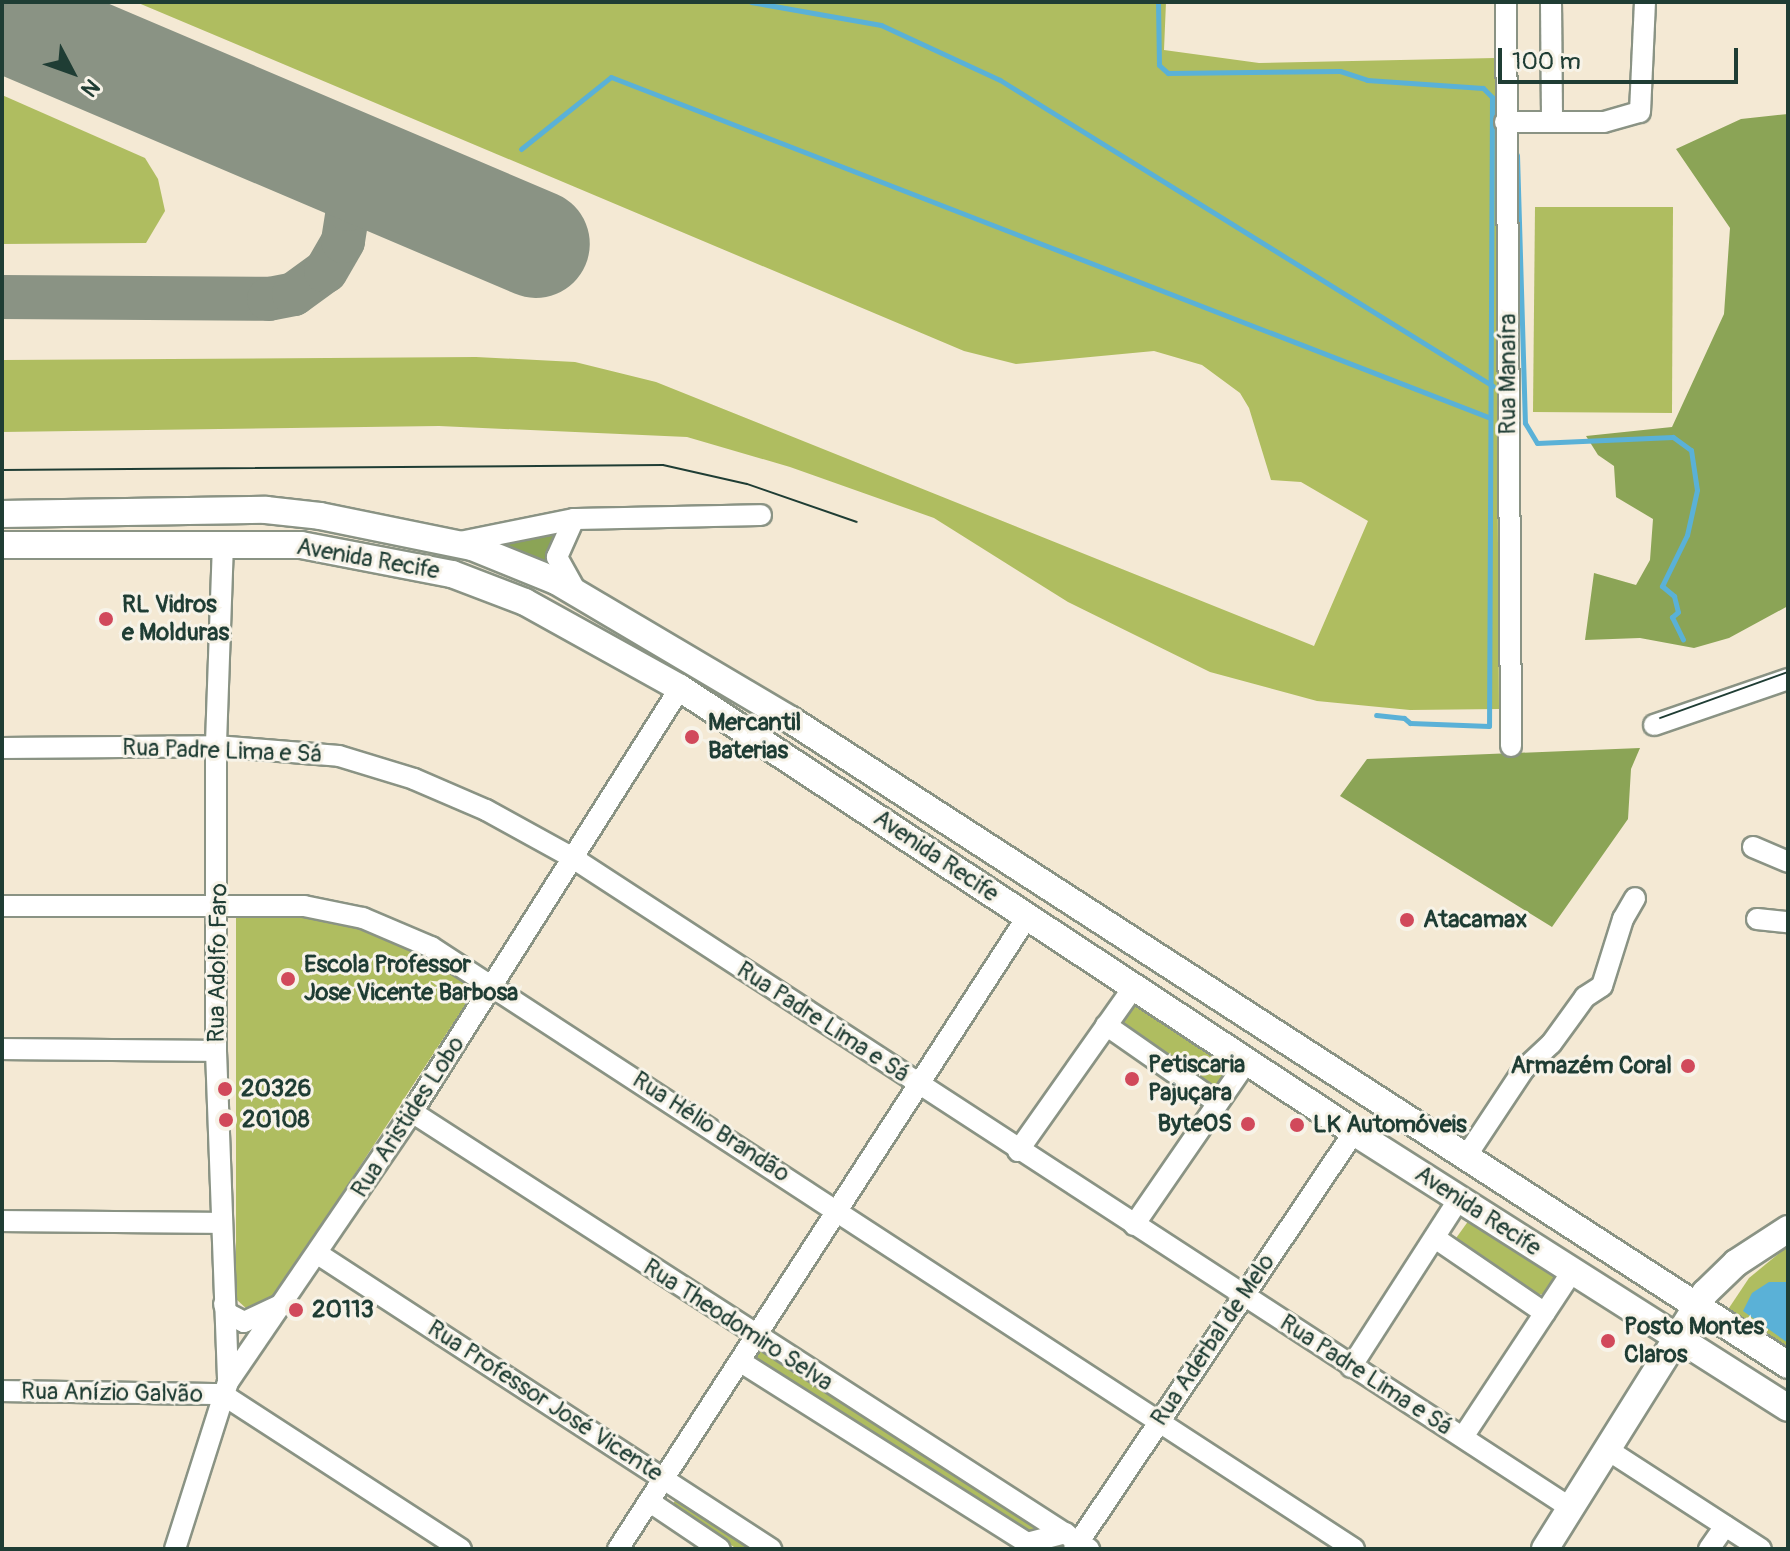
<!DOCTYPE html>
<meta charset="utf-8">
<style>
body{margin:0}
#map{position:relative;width:1790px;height:1551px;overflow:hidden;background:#f4e9d4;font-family:Pangolin,sans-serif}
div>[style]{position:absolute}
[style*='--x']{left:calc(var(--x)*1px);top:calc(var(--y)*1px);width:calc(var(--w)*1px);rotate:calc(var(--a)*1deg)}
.green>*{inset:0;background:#afbd60}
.forest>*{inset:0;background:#8ba456}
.water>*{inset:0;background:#5ab1d7}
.stream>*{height:5px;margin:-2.5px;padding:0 2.5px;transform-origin:2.5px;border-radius:2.5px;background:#5ab1d7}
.taxiway>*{height:44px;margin:-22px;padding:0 22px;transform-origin:22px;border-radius:22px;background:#8a9384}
.runway>*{height:108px;margin:-54px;padding:0 54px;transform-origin:54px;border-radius:54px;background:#8a9384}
.roads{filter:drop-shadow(2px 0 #8a9384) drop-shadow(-2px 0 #8a9384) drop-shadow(0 2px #8a9384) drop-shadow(0 -2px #8a9384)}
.minor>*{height:20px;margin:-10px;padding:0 10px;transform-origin:10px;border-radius:10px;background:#fff}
.major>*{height:26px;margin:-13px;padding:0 13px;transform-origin:13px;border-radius:13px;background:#fff}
.tram>*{height:2px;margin:-1px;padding:0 1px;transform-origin:1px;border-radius:1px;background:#1f3d34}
.dots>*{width:22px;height:22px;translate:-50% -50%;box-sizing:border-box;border:4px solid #f7f3e8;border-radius:50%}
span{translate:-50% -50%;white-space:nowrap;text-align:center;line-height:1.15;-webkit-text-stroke:6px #f7f3e8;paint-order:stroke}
.street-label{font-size:24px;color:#1f3d34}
.poi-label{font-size:24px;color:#1f3d34;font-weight:700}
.left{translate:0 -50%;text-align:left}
.right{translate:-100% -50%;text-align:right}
.frame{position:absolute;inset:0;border:4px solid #1f3d34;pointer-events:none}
.north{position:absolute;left:32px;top:32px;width:80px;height:80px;-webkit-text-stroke:6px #f7f3e8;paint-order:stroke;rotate:131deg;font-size:22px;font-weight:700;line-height:32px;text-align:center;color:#1f3d34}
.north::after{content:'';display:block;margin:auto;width:28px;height:36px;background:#1f3d34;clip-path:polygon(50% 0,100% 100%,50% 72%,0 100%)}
.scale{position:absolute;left:1498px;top:48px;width:240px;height:36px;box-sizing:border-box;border:4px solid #1f3d34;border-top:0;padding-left:10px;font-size:24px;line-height:28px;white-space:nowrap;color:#1f3d34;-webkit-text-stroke:6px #f7f3e8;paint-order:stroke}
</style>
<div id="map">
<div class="green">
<i style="clip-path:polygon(136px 2px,1166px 2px,1164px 50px,1259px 63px,1495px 58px,1499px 709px,1410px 710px,1317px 701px,1210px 672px,1068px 602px,934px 518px,790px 467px,687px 437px,439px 426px,2px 432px,2px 360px,476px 357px,575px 362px,656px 382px,1314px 646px,1368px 521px,1301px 482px,1271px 480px,1249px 408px,1240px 393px,1202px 365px,1154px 351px,1016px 364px,964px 351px)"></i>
<i style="clip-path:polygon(2px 95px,145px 158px,158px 179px,165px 211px,146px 243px,2px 244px)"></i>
<i style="clip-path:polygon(1535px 207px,1673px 207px,1672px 413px,1533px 412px)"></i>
<i style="clip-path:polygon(243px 909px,359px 921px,418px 947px,471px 982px,471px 996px,276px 1295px,263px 1309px,249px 1311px,236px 1299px,236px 917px)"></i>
<i style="clip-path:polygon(1141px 997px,1236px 1059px,1215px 1086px,1121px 1024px)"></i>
<i style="clip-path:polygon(1469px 1220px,1560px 1276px,1550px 1295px,1534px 1294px,1454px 1241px)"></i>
<i style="clip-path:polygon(1788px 1246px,1788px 1355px,1730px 1315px,1729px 1308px,1749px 1278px)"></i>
<i style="clip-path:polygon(760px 1344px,1064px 1533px,1027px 1541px,747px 1364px)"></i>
<i style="clip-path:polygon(678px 1495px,762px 1549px,737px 1549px,672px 1506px)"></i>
</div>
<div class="forest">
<i style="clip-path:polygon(1788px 114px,1788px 606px,1729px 638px,1694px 648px,1640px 638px,1585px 640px,1594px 573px,1636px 585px,1650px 560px,1653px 519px,1616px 497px,1614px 466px,1598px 455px,1586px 436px,1672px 427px,1724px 314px,1730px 228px,1676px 149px,1741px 119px)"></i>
<i style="clip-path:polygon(567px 524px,563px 577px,473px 543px)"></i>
<i style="clip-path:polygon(1640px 748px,1631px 769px,1628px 819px,1552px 927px,1340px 796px,1367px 759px)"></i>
</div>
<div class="water">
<i style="clip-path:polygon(1769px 1282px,1788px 1282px,1788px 1343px,1743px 1311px,1752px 1293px)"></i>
</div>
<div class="stream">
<i style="--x:751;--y:2;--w:132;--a:10"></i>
<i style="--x:881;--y:25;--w:131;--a:24.8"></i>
<i style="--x:1000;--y:80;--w:580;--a:31.83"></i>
<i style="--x:1158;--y:2;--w:63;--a:89.1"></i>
<i style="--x:1159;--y:65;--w:12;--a:42"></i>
<i style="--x:1168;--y:73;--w:172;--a:-0.7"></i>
<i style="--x:1340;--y:71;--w:28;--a:18"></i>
<i style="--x:1367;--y:80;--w:116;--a:3.9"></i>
<i style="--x:1483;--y:88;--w:13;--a:45"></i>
<i style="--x:1492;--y:97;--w:629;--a:90.27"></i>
<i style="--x:1489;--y:726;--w:79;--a:-177.8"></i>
<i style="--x:1410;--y:723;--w:8;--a:-140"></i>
<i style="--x:1404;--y:718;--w:28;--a:-174"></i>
<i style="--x:521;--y:149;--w:115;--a:-38.7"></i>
<i style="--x:611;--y:77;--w:941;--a:21.19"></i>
<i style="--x:1517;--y:155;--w:268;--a:88.3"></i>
<i style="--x:1525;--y:423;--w:23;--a:59"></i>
<i style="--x:1537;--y:443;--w:136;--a:-2.5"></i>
<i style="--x:1673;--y:437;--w:22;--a:36"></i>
<i style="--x:1691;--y:450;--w:40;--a:81.5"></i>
<i style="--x:1697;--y:490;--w:46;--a:102.5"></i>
<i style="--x:1687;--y:535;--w:57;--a:116.1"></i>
<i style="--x:1662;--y:586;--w:16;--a:40"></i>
<i style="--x:1674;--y:596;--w:16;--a:76"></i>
<i style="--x:1678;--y:612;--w:8;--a:140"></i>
<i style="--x:1672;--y:617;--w:25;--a:64"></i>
</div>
<div class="taxiway">
<i style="--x:2;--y:297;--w:267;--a:0.4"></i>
<i style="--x:269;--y:299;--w:25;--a:-11"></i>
<i style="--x:294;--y:294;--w:39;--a:-36"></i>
<i style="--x:326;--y:271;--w:34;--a:-60"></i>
<i style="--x:343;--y:241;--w:32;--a:-81"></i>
<i style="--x:348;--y:209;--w:37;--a:-110"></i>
<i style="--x:335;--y:174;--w:56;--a:-142.3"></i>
</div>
<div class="runway">
<i style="--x:2;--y:17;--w:580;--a:23.03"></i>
</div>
<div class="roads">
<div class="minor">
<i style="--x:1506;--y:2;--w:744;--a:89.61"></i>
<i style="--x:1551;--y:2;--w:118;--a:89.5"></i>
<i style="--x:1505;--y:122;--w:99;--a:0"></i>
<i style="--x:1604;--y:122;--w:37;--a:-16"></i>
<i style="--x:1640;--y:112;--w:110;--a:-87.4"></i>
<i style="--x:574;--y:519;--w:42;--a:114.1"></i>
<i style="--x:557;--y:557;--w:39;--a:61"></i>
<i style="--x:223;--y:543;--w:203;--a:92"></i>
<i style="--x:216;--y:746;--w:305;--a:90"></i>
<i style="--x:216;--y:1051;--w:331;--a:87.9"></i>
<i style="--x:455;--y:543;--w:121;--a:-11.4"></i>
<i style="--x:574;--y:519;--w:187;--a:-1.2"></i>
<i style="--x:1654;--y:725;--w:142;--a:-18.9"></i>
<i style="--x:2;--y:748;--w:214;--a:-0.5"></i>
<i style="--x:216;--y:746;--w:123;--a:4.6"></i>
<i style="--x:339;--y:756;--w:78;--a:17"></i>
<i style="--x:414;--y:779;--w:78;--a:23.3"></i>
<i style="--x:486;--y:810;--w:99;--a:28.9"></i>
<i style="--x:573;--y:858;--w:1191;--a:33.08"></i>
<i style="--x:1753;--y:847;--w:38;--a:23"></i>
<i style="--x:2;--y:906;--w:302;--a:0"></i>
<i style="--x:304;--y:906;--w:60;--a:11.5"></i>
<i style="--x:363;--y:918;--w:74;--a:23.1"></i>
<i style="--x:431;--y:947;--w:1102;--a:33.11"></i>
<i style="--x:1757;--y:919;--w:31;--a:6"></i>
<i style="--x:1106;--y:1025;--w:136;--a:34.9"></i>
<i style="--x:2;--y:1049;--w:214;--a:0.5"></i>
<i style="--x:412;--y:1112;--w:806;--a:32.84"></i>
<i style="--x:1018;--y:1151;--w:203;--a:-54.8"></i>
<i style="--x:1467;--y:1155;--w:103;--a:-56.5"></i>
<i style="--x:1524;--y:1069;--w:37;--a:-43"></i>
<i style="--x:1551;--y:1044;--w:58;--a:-54.1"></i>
<i style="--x:1585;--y:997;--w:20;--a:-33"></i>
<i style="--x:1602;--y:986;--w:70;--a:-72.6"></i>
<i style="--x:1623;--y:919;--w:24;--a:-60"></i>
<i style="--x:2;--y:1221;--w:219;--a:0.5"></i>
<i style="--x:1134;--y:1225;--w:201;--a:-55.4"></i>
<i style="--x:1435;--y:1238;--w:133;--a:34.3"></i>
<i style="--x:318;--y:1254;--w:541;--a:33.07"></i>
<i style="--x:224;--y:1304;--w:9;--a:72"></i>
<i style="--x:227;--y:1313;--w:19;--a:28"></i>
<i style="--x:244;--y:1322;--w:40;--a:-25"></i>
<i style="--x:741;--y:1362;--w:338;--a:32.3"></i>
<i style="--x:1027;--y:1543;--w:40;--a:-14.4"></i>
<i style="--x:1351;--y:1367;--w:200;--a:-57.3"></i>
<i style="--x:2;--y:1391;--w:220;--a:0.8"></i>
<i style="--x:222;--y:1394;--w:285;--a:33"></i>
<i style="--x:1463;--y:1437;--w:198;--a:-56.6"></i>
<i style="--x:1608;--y:1450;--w:182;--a:32.9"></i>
<i style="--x:650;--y:1502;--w:84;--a:33.9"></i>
<i style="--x:175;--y:1549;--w:175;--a:-72.4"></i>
<i style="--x:228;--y:1382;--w:327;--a:-55.7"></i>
<i style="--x:412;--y:1112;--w:502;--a:-57.7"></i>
<i style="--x:618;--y:1549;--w:753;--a:-57.09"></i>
<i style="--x:1074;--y:1549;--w:502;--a:-56.12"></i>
<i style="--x:1709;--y:1549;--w:28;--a:-55"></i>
</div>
<div class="major">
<i style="--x:2;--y:514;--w:264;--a:-0.9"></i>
<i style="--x:266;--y:510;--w:54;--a:6.3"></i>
<i style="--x:320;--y:516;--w:155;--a:11.5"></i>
<i style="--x:472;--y:547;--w:91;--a:22"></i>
<i style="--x:556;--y:581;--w:273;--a:30.6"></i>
<i style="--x:791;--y:720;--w:1187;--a:32.9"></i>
<i style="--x:2;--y:545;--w:299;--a:0"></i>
<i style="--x:301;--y:545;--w:154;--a:10.9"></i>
<i style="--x:452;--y:574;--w:78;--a:21"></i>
<i style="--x:525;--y:602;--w:177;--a:29"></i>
<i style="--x:680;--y:688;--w:807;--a:33.38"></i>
<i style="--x:1354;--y:1132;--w:514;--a:32.45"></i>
<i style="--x:1545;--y:1549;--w:302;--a:-58"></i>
<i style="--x:1705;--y:1293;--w:43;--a:-44.1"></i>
<i style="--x:1736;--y:1263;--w:62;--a:-33.2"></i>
</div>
</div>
<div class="tram">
<i style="--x:2;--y:470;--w:661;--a:-0.43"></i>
<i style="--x:663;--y:465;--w:86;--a:12.7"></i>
<i style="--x:747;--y:484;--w:116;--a:19.1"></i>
<i style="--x:1660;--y:718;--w:136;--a:-19.8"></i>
</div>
<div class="dots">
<i style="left:106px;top:619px;background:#d1495b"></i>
<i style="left:692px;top:737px;background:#d1495b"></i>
<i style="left:1407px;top:920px;background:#d1495b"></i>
<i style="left:288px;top:979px;background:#d1495b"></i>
<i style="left:1688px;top:1066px;background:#d1495b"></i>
<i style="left:1132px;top:1079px;background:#d1495b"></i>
<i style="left:225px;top:1089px;background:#d1495b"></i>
<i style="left:226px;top:1120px;background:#d1495b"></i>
<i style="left:1248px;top:1124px;background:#d1495b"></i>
<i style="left:1297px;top:1125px;background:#d1495b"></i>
<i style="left:296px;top:1310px;background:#d1495b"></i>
<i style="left:1608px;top:1341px;background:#d1495b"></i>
</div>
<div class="street-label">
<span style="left:1508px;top:374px;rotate:-90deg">Rua Manaíra</span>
<span style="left:368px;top:559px;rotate:10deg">Avenida Recife</span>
<span style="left:222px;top:751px;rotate:2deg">Rua Padre Lima e Sá</span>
<span style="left:936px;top:856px;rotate:34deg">Avenida Recife</span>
<span style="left:218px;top:963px;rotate:-89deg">Rua Adolfo Faro</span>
<span style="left:823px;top:1022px;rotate:33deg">Rua Padre Lima e Sá</span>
<span style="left:408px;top:1117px;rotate:-57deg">Rua Aristides Lobo</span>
<span style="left:711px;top:1127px;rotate:33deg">Rua Hélio Brandão</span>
<span style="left:1478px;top:1211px;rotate:33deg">Avenida Recife</span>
<span style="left:738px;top:1325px;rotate:33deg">Rua Theodomiro Selva</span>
<span style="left:1213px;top:1340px;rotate:-56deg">Rua Aderbal de Melo</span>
<span style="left:1366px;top:1375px;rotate:33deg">Rua Padre Lima e Sá</span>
<span style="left:112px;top:1393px;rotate:1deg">Rua Anízio Galvão</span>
<span style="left:545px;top:1401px;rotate:33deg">Rua Professor José Vicente</span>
</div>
<div class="poi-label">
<span class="left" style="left:122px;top:619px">RL Vidros<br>e Molduras</span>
<span class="left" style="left:708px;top:737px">Mercantil<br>Baterias</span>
<span class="left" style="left:1423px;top:920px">Atacamax</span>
<span class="left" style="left:304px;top:979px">Escola Professor<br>Jose Vicente Barbosa</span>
<span class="left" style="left:1148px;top:1079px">Petiscaria<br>Pajuçara</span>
<span class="right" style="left:1672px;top:1066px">Armazém Coral</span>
<span class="left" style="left:241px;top:1089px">20326</span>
<span class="left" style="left:242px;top:1120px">20108</span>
<span class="right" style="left:1232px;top:1124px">ByteOS</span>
<span class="left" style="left:1313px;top:1125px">LK Automóveis</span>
<span class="left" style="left:312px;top:1310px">20113</span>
<span class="left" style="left:1624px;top:1341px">Posto Montes<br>Claros</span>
</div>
<div class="frame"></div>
<div class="north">N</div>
<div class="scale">100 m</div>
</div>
